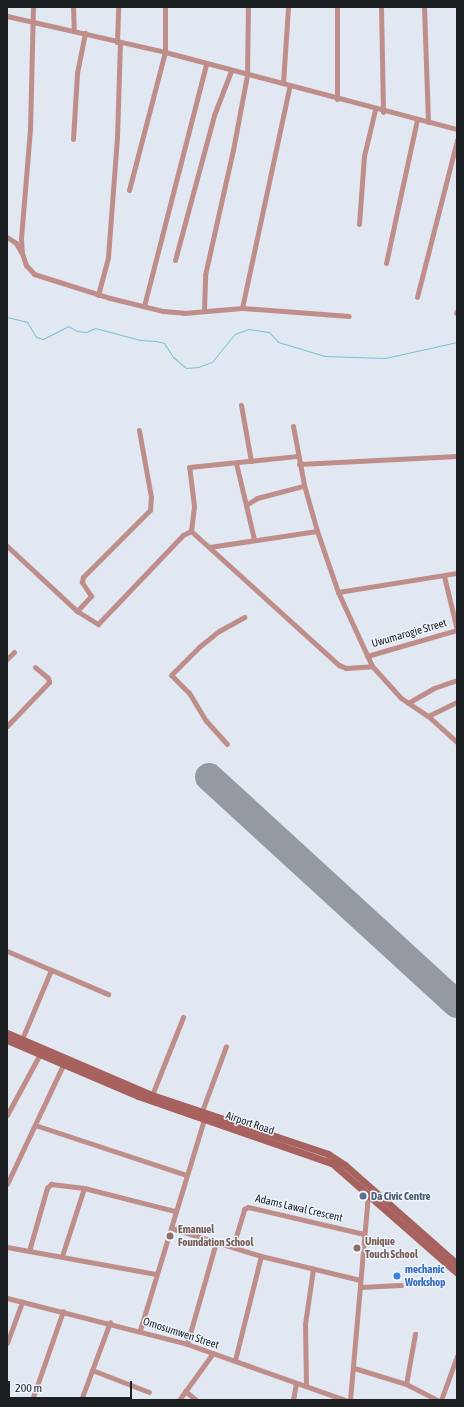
<!DOCTYPE html>
<style>
body{margin:0}
#map{position:relative;width:464px;height:1407px;overflow:hidden;background:#e1e8f1;font-family:"Asap Condensed",sans-serif}
div>[style]{position:absolute}
[style*='--x']{left:calc(var(--x)*1px);top:calc(var(--y)*1px);width:calc(var(--w)*1px);rotate:calc(var(--a)*1deg)}
.stream>*{height:1px;margin:-0.5px;padding:0 0.5px;transform-origin:0.5px;border-radius:0.5px;background:#7dc0d2}
.runway>*{height:28px;margin:-14px;padding:0 14px;transform-origin:14px;border-radius:14px;background:#959aa2}
.minor>*{height:5px;margin:-2.5px;padding:0 2.5px;transform-origin:2.5px;border-radius:2.5px;background:#bf8e8b}
.secondary>*{height:7px;margin:-3.5px;padding:0 3.5px;transform-origin:3.5px;border-radius:3.5px;background:#a7625f}
.dots>*{width:11px;height:11px;translate:-50% -50%;box-sizing:border-box;border:2px solid #eff5fe;border-radius:50%}
span{translate:-50% -50%;white-space:nowrap;text-align:center;line-height:1.15;-webkit-text-stroke:3px #eff5fe;paint-order:stroke}
.street-label{font-size:11px;color:#1d2023}
.service-label{font-size:11px;color:#4e5e75;font-weight:700}
.left{translate:0 -50%;text-align:left}
.education-label{font-size:11px;color:#785e54;font-weight:700}
.shop-label{font-size:11px;color:#366cbe;font-weight:700}
.frame{position:absolute;inset:0;border:8px solid #1d2023;pointer-events:none}
.scale{position:absolute;left:8px;top:1381px;width:124px;height:18px;box-sizing:border-box;border:2px solid #1d2023;border-top:0;padding-left:5px;font-size:12px;line-height:14px;white-space:nowrap;color:#1d2023;-webkit-text-stroke:3px #eff5fe;paint-order:stroke}
</style>
<div id="map">
<div class="stream">
<i style="--x:7;--y:282;--w:4;--a:90"></i>
<i style="--x:7;--y:317;--w:21;--a:14"></i>
<i style="--x:27;--y:322;--w:17;--a:59"></i>
<i style="--x:36;--y:337;--w:7;--a:16"></i>
<i style="--x:43;--y:339;--w:28;--a:-27"></i>
<i style="--x:68;--y:326;--w:10;--a:29"></i>
<i style="--x:77;--y:331;--w:9;--a:6"></i>
<i style="--x:86;--y:332;--w:10;--a:-24"></i>
<i style="--x:95;--y:328;--w:47;--a:14.9"></i>
<i style="--x:140;--y:340;--w:16;--a:4"></i>
<i style="--x:156;--y:341;--w:8;--a:14"></i>
<i style="--x:164;--y:343;--w:17;--a:57"></i>
<i style="--x:173;--y:357;--w:17;--a:40"></i>
<i style="--x:186;--y:368;--w:12;--a:-5"></i>
<i style="--x:198;--y:367;--w:15;--a:-20"></i>
<i style="--x:212;--y:362;--w:36;--a:-51"></i>
<i style="--x:235;--y:334;--w:14;--a:-21"></i>
<i style="--x:248;--y:329;--w:21;--a:8"></i>
<i style="--x:269;--y:332;--w:13;--a:48"></i>
<i style="--x:278;--y:342;--w:49;--a:16.6"></i>
<i style="--x:325;--y:356;--w:60;--a:1.9"></i>
<i style="--x:385;--y:358;--w:74;--a:-12.5"></i>
</div>
<div class="runway">
<i style="--x:209;--y:777;--w:336;--a:42.5"></i>
</div>
<div class="minor">
<i style="--x:33;--y:7;--w:122;--a:91.4"></i>
<i style="--x:30;--y:129;--w:110;--a:94.7"></i>
<i style="--x:21;--y:239;--w:14;--a:86"></i>
<i style="--x:22;--y:253;--w:13;--a:72"></i>
<i style="--x:26;--y:265;--w:12;--a:48"></i>
<i style="--x:34;--y:274;--w:80;--a:17.5"></i>
<i style="--x:110;--y:298;--w:55;--a:13.8"></i>
<i style="--x:163;--y:311;--w:21;--a:5"></i>
<i style="--x:184;--y:313;--w:58;--a:-4.9"></i>
<i style="--x:242;--y:308;--w:107;--a:4.3"></i>
<i style="--x:73;--y:7;--w:23;--a:88"></i>
<i style="--x:381;--y:7;--w:105;--a:88.9"></i>
<i style="--x:424;--y:7;--w:115;--a:88"></i>
<i style="--x:7;--y:16;--w:162;--a:12.8"></i>
<i style="--x:165;--y:52;--w:302;--a:14.8"></i>
<i style="--x:117;--y:42;--w:35;--a:-88"></i>
<i style="--x:283;--y:83;--w:76;--a:-86.2"></i>
<i style="--x:337;--y:99;--w:92;--a:-90"></i>
<i style="--x:73;--y:139;--w:66;--a:-86.5"></i>
<i style="--x:77;--y:73;--w:41;--a:-78.7"></i>
<i style="--x:129;--y:190;--w:143;--a:-75.4"></i>
<i style="--x:165;--y:52;--w:45;--a:-90"></i>
<i style="--x:359;--y:224;--w:68;--a:-85.8"></i>
<i style="--x:364;--y:156;--w:47;--a:-76.6"></i>
<i style="--x:7;--y:237;--w:11;--a:34"></i>
<i style="--x:16;--y:243;--w:10;--a:61"></i>
<i style="--x:175;--y:260;--w:150;--a:-74.9"></i>
<i style="--x:214;--y:115;--w:47;--a:-68.9"></i>
<i style="--x:386;--y:263;--w:146;--a:-77.8"></i>
<i style="--x:98;--y:295;--w:39;--a:-75"></i>
<i style="--x:108;--y:257;--w:120;--a:-85.7"></i>
<i style="--x:117;--y:137;--w:94;--a:-88.2"></i>
<i style="--x:417;--y:297;--w:162;--a:-75.7"></i>
<i style="--x:144;--y:306;--w:250;--a:-75.6"></i>
<i style="--x:242;--y:308;--w:228;--a:-77.9"></i>
<i style="--x:204;--y:310;--w:35;--a:-88"></i>
<i style="--x:205;--y:275;--w:128;--a:-77.4"></i>
<i style="--x:233;--y:150;--w:76;--a:-79.4"></i>
<i style="--x:247;--y:75;--w:68;--a:-89.2"></i>
<i style="--x:456;--y:313;--w:2;--a:-63"></i>
<i style="--x:241;--y:405;--w:57;--a:79.9"></i>
<i style="--x:293;--y:426;--w:60;--a:79.4"></i>
<i style="--x:304;--y:485;--w:48;--a:74.2"></i>
<i style="--x:317;--y:531;--w:65;--a:71"></i>
<i style="--x:338;--y:592;--w:81;--a:65.3"></i>
<i style="--x:372;--y:666;--w:43;--a:47.8"></i>
<i style="--x:401;--y:698;--w:32;--a:34"></i>
<i style="--x:428;--y:716;--w:39;--a:42"></i>
<i style="--x:236;--y:463;--w:78;--a:76.7"></i>
<i style="--x:299;--y:464;--w:158;--a:-2.9"></i>
<i style="--x:246;--y:505;--w:13;--a:-32"></i>
<i style="--x:257;--y:498;--w:48;--a:-14.6"></i>
<i style="--x:191;--y:531;--w:200;--a:42.2"></i>
<i style="--x:339;--y:665;--w:8;--a:23"></i>
<i style="--x:346;--y:668;--w:26;--a:-4"></i>
<i style="--x:191;--y:531;--w:25;--a:-83"></i>
<i style="--x:194;--y:506;--w:39;--a:-97"></i>
<i style="--x:189;--y:467;--w:110;--a:-5.8"></i>
<i style="--x:7;--y:546;--w:96;--a:42.9"></i>
<i style="--x:77;--y:611;--w:25;--a:32"></i>
<i style="--x:98;--y:624;--w:123;--a:-46.3"></i>
<i style="--x:183;--y:535;--w:9;--a:-27"></i>
<i style="--x:209;--y:547;--w:109;--a:-8.4"></i>
<i style="--x:444;--y:576;--w:56;--a:76.5"></i>
<i style="--x:338;--y:592;--w:121;--a:-9.1"></i>
<i style="--x:77;--y:611;--w:21;--a:-47"></i>
<i style="--x:91;--y:596;--w:17;--a:-123"></i>
<i style="--x:82;--y:582;--w:5;--a:-79"></i>
<i style="--x:83;--y:577;--w:95;--a:-45"></i>
<i style="--x:150;--y:510;--w:13;--a:-86"></i>
<i style="--x:151;--y:497;--w:68;--a:-100.2"></i>
<i style="--x:367;--y:656;--w:94;--a:-16.1"></i>
<i style="--x:7;--y:659;--w:10;--a:-45"></i>
<i style="--x:408;--y:703;--w:30;--a:-30"></i>
<i style="--x:434;--y:688;--w:24;--a:-19"></i>
<i style="--x:428;--y:716;--w:32;--a:-26"></i>
<i style="--x:7;--y:726;--w:61;--a:-46.3"></i>
<i style="--x:49;--y:682;--w:4;--a:-104"></i>
<i style="--x:48;--y:678;--w:17;--a:-140"></i>
<i style="--x:227;--y:744;--w:31;--a:-132"></i>
<i style="--x:206;--y:721;--w:33;--a:-121"></i>
<i style="--x:189;--y:693;--w:25;--a:-135"></i>
<i style="--x:171;--y:675;--w:40;--a:-45"></i>
<i style="--x:199;--y:647;--w:26;--a:-39"></i>
<i style="--x:219;--y:631;--w:29;--a:-29"></i>
<i style="--x:7;--y:951;--w:110;--a:23.1"></i>
<i style="--x:22;--y:1039;--w:75;--a:-67.2"></i>
<i style="--x:152;--y:1095;--w:84;--a:-68.3"></i>
<i style="--x:202;--y:1111;--w:69;--a:-69.7"></i>
<i style="--x:7;--y:1115;--w:69;--a:-61.6"></i>
<i style="--x:35;--y:1125;--w:159;--a:18.3"></i>
<i style="--x:7;--y:1184;--w:132;--a:-64.8"></i>
<i style="--x:171;--y:1228;--w:94;--a:17.3"></i>
<i style="--x:261;--y:1256;--w:102;--a:13.6"></i>
<i style="--x:233;--y:1246;--w:39;--a:-73"></i>
<i style="--x:244;--y:1209;--w:4;--a:-27"></i>
<i style="--x:248;--y:1207;--w:119;--a:13.1"></i>
<i style="--x:7;--y:1247;--w:151;--a:10.3"></i>
<i style="--x:29;--y:1251;--w:66;--a:-74.1"></i>
<i style="--x:47;--y:1188;--w:6;--a:-45"></i>
<i style="--x:51;--y:1184;--w:33;--a:7"></i>
<i style="--x:84;--y:1188;--w:94;--a:14.2"></i>
<i style="--x:62;--y:1256;--w:71;--a:-72.1"></i>
<i style="--x:360;--y:1287;--w:41;--a:-2.8"></i>
<i style="--x:7;--y:1298;--w:186;--a:14.3"></i>
<i style="--x:187;--y:1344;--w:168;--a:19.5"></i>
<i style="--x:140;--y:1330;--w:220;--a:-73.1"></i>
<i style="--x:7;--y:1343;--w:44;--a:-69.9"></i>
<i style="--x:187;--y:1344;--w:106;--a:-74.1"></i>
<i style="--x:235;--y:1360;--w:107;--a:-76"></i>
<i style="--x:354;--y:1368;--w:54;--a:17.1"></i>
<i style="--x:406;--y:1384;--w:35;--a:27"></i>
<i style="--x:92;--y:1370;--w:61;--a:21.1"></i>
<i style="--x:406;--y:1384;--w:51;--a:-79.8"></i>
<i style="--x:306;--y:1386;--w:62;--a:-90.9"></i>
<i style="--x:305;--y:1324;--w:56;--a:-81.7"></i>
<i style="--x:185;--y:1391;--w:14;--a:39"></i>
<i style="--x:32;--y:1400;--w:94;--a:-70.8"></i>
<i style="--x:81;--y:1400;--w:83;--a:-69.6"></i>
<i style="--x:179;--y:1400;--w:58;--a:-54.1"></i>
<i style="--x:293;--y:1400;--w:17;--a:-80"></i>
<i style="--x:350;--y:1400;--w:207;--a:-85"></i>
<i style="--x:441;--y:1400;--w:47;--a:-70"></i>
</div>
<div class="secondary">
<i style="--x:7;--y:1033;--w:158;--a:23.2"></i>
<i style="--x:152;--y:1095;--w:186;--a:18.5"></i>
<i style="--x:328;--y:1154;--w:20;--a:33"></i>
<i style="--x:345;--y:1165;--w:149;--a:41.5"></i>
<i style="--x:7;--y:1040;--w:142;--a:23.1"></i>
<i style="--x:138;--y:1096;--w:205;--a:19.1"></i>
<i style="--x:332;--y:1163;--w:167;--a:41.3"></i>
</div>
<div class="dots">
<i style="left:363px;top:1196px;background:#5c6f8a"></i>
<i style="left:170px;top:1236px;background:#8d6e63"></i>
<i style="left:357px;top:1248px;background:#8d6e63"></i>
<i style="left:397px;top:1276px;background:#3f7fe0"></i>
</div>
<div class="street-label">
<span style="left:409px;top:633px;rotate:-16deg">Uwumarogie Street</span>
<span style="left:250px;top:1123px;rotate:19deg">Airport Road</span>
<span style="left:299px;top:1208px;rotate:13deg">Adams Lawal Crescent</span>
<span style="left:181px;top:1333px;rotate:18deg">Omosumwen Street</span>
</div>
<div class="service-label">
<span class="left" style="left:371px;top:1196px">Da Civic Centre</span>
</div>
<div class="education-label">
<span class="left" style="left:178px;top:1236px">Emanuel<br>Foundation School</span>
<span class="left" style="left:365px;top:1248px">Unique<br>Touch School</span>
</div>
<div class="shop-label">
<span class="left" style="left:405px;top:1276px">mechanic<br>Workshop</span>
</div>
<div class="frame"></div>
<div class="scale">200 m</div>
</div>
